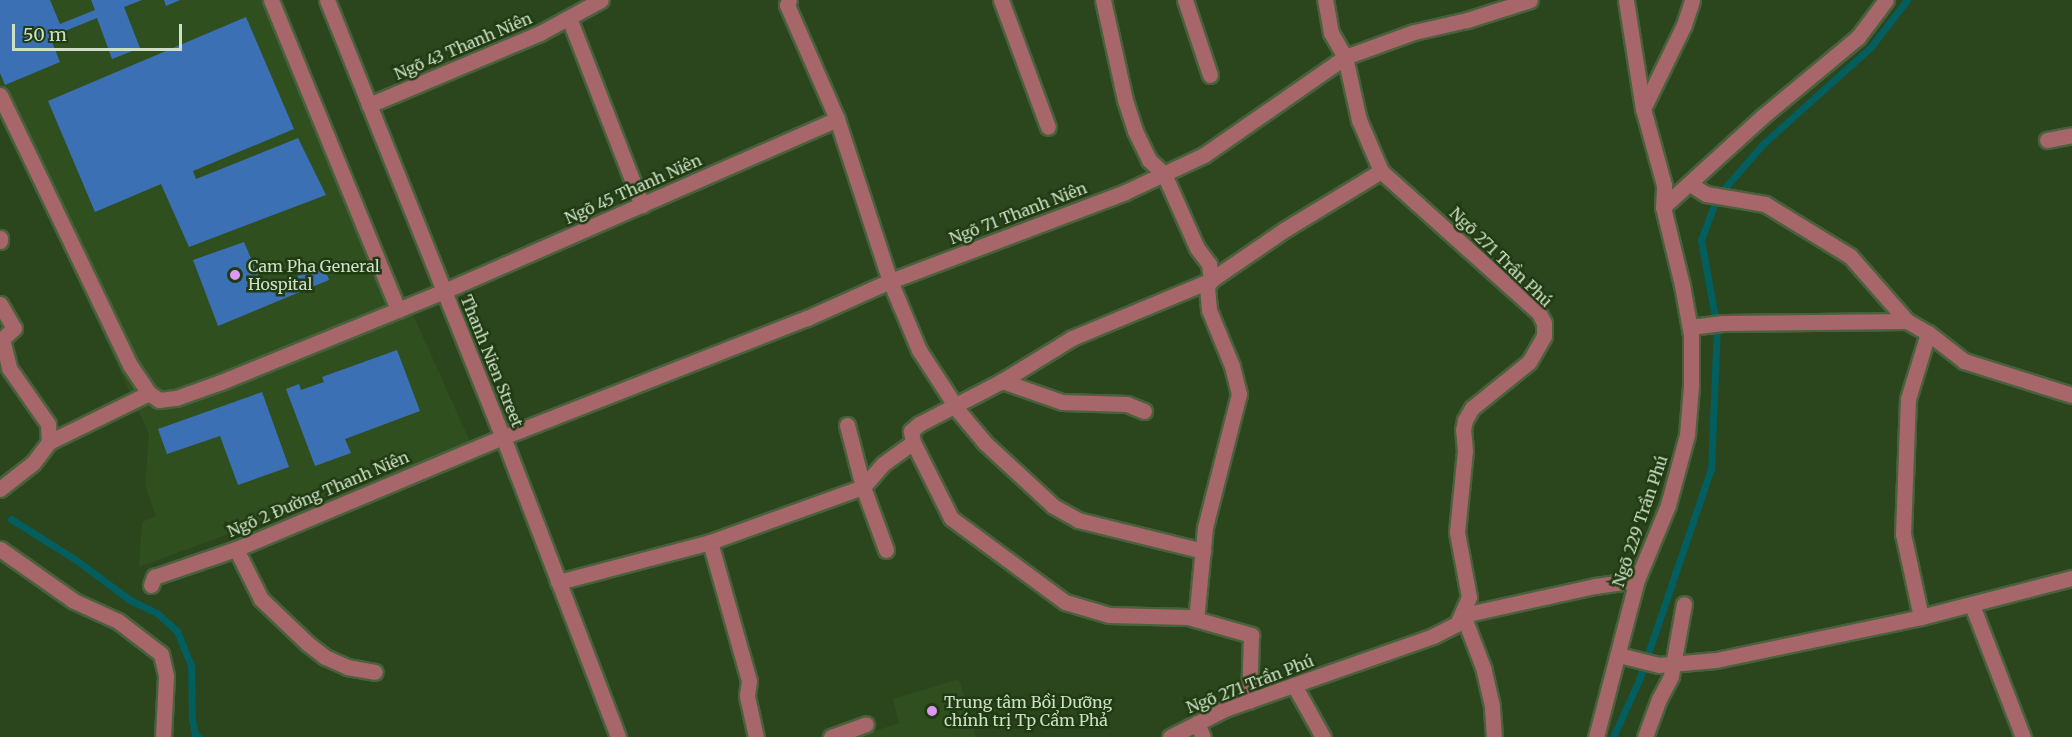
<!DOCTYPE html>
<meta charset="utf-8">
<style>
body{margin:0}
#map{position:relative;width:2072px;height:737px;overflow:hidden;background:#2b451d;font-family:Merriweather,serif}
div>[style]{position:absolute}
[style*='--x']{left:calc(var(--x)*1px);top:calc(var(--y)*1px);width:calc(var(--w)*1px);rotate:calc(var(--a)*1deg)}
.built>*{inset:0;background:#304f1f}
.stream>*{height:7px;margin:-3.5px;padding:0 3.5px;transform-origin:3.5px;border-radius:3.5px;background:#035e5f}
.building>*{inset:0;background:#3b70b5}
.roads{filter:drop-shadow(2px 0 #49613c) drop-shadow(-2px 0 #49613c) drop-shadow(0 2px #49613c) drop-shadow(0 -2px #49613c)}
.minor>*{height:15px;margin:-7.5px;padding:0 7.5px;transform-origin:7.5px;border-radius:7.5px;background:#a6666a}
.dots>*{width:16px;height:16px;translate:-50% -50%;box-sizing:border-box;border:3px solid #203b12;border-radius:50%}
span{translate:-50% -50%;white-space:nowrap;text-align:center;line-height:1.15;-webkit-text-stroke:5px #203b12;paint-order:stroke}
.street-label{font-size:16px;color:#cfdfc7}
.poi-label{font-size:16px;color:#cfdfc7}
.left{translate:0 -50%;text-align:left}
.scale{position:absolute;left:12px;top:24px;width:170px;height:27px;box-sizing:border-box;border:3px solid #cfdfc7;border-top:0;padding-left:8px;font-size:18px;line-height:21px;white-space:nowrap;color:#cfdfc7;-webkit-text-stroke:4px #203b12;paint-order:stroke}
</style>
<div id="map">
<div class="built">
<i style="clip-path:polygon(0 0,280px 0,324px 116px,471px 444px,139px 567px,142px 522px,156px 516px,145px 485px,149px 434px,0 110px)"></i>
<i style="clip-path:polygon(959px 679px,976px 737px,857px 737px,899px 723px,893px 699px)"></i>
</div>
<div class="stream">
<i style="--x:11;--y:519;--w:77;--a:32.2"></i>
<i style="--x:76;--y:560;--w:67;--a:36.5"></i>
<i style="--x:130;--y:600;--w:30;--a:26"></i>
<i style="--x:157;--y:613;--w:27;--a:42"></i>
<i style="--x:177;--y:631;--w:37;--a:68"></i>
<i style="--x:191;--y:665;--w:55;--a:89"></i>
<i style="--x:192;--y:720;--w:14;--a:78"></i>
<i style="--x:195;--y:734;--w:5;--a:37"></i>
<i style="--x:1613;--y:737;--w:63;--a:-65.5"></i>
<i style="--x:1639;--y:680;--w:223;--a:-71.2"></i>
<i style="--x:1711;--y:469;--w:141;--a:-87.6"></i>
<i style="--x:1717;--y:328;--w:89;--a:-100.3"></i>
<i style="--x:1701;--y:240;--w:46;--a:-69.6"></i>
<i style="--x:1717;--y:197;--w:72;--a:-49"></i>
<i style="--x:1764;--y:143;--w:142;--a:-41.9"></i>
<i style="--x:1870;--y:48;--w:61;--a:-52.4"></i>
</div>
<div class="building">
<i style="clip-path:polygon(0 0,50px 0,60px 24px,95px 10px,91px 0,142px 0,124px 7px,140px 48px,112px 59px,97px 18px,50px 37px,60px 62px,5px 85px,0 73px)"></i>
<i style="clip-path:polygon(164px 0,180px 0,166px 6px)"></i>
<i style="clip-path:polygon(246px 17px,294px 129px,193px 171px,196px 179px,298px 138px,326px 195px,189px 247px,161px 184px,95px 212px,48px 101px)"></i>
<i style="clip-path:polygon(244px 242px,264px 289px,324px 266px,329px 280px,218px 326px,193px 260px)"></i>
<i style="clip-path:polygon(397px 350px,420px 411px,345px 439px,351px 453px,315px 466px,286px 389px,299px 384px,301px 390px,324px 382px,322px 377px)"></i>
<i style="clip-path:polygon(262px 392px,289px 467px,238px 485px,220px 436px,167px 454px,158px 429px)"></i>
</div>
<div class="roads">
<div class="minor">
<i style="--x:271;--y:0;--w:335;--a:67.7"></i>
<i style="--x:327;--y:0;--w:471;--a:68.1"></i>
<i style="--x:503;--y:437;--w:321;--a:69"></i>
<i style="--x:789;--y:0;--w:5;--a:112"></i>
<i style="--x:787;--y:5;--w:124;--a:66.3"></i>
<i style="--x:837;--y:119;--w:170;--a:71.9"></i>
<i style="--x:890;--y:281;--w:75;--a:67.2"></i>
<i style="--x:919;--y:350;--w:75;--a:56.9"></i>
<i style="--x:960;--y:413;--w:38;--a:50"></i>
<i style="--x:984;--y:442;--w:94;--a:42.8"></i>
<i style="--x:1053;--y:506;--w:29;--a:29"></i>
<i style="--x:1078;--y:520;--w:129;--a:13.9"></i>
<i style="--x:1001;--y:0;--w:135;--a:69.7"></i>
<i style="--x:1103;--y:0;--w:102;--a:77.6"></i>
<i style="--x:1125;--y:100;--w:33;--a:72"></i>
<i style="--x:1135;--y:131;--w:32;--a:64"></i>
<i style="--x:1149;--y:160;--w:21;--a:43"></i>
<i style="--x:1164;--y:174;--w:81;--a:66"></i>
<i style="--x:1197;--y:248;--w:20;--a:53"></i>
<i style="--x:1209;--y:264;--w:16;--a:83"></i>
<i style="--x:1211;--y:280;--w:8;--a:120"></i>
<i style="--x:1207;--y:287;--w:23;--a:85"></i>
<i style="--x:1209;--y:310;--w:61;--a:67.7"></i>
<i style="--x:1232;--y:366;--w:29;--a:76"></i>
<i style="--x:1239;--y:394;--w:137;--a:104.3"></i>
<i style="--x:1205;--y:527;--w:93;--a:95.5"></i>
<i style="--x:1185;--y:0;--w:79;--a:71.6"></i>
<i style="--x:569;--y:18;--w:201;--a:68.7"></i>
<i style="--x:0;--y:95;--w:300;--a:64.3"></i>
<i style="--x:130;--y:365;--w:34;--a:56"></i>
<i style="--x:149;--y:393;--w:12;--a:35"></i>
<i style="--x:159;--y:400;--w:17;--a:-7"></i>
<i style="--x:176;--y:398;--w:48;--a:-19.6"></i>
<i style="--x:221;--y:382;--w:241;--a:-22.2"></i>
<i style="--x:444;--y:291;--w:429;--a:-23.6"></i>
<i style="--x:369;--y:105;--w:186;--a:-22.8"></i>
<i style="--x:540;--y:33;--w:69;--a:-28.4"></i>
<i style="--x:1643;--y:109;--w:93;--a:-64"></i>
<i style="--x:1684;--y:25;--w:26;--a:-72"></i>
<i style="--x:2047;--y:140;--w:25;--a:-11"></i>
<i style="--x:1690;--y:184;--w:19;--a:32"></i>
<i style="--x:1706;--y:194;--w:60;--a:9.6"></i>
<i style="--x:1765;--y:204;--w:100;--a:31.5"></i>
<i style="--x:1850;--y:256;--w:86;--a:48.8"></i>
<i style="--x:1907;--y:321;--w:24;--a:30"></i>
<i style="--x:1928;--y:333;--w:46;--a:37.9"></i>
<i style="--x:1964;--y:361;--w:113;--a:17.5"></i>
<i style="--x:1663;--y:207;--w:135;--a:-42.3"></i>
<i style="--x:1763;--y:116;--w:124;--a:-39.7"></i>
<i style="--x:1858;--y:37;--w:46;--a:-52.9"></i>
<i style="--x:0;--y:238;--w:3;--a:90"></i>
<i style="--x:0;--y:304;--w:28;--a:60"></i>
<i style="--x:14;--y:328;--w:16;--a:137"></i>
<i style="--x:2;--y:339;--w:30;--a:76"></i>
<i style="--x:9;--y:368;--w:68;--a:55.1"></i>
<i style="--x:48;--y:424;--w:18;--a:87"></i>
<i style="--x:49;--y:442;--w:26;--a:127"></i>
<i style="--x:33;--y:463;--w:42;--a:141.8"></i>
<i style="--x:1690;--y:327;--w:33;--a:-7"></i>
<i style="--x:1723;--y:323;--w:184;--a:-0.6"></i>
<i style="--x:1002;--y:381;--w:82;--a:-31.6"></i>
<i style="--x:1072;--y:338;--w:151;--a:-22.6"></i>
<i style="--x:1211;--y:280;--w:88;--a:-34.4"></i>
<i style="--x:1284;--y:230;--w:114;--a:-31.3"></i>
<i style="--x:1144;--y:411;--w:18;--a:-158"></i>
<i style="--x:1127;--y:404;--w:65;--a:-178.2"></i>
<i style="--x:1062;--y:402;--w:64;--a:-160.7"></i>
<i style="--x:1002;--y:381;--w:93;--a:152.6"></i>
<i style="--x:919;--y:424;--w:11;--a:139"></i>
<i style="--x:911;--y:431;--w:11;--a:80"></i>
<i style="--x:913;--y:442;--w:85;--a:63.4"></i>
<i style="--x:951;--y:518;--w:142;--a:36.4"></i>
<i style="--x:1065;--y:602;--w:46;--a:16.5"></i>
<i style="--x:1109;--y:615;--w:79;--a:1.5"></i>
<i style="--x:1188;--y:617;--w:66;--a:15.9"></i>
<i style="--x:1251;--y:635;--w:66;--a:91.7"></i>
<i style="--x:847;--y:425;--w:64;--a:75.5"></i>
<i style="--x:863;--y:487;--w:67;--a:69.9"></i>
<i style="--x:49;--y:442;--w:111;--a:-26.1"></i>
<i style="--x:710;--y:542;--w:144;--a:74.3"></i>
<i style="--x:749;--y:681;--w:15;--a:98"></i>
<i style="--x:747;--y:696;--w:42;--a:77.6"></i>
<i style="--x:0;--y:549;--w:90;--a:35.1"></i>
<i style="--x:74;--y:601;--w:48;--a:24.4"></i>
<i style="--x:118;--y:621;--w:54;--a:37.5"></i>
<i style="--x:161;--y:654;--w:23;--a:77"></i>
<i style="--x:166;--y:676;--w:61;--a:92.8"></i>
<i style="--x:236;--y:549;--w:56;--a:63.4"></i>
<i style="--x:261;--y:599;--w:64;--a:43.7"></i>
<i style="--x:307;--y:643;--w:23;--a:38"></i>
<i style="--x:325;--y:657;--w:24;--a:24"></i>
<i style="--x:347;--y:667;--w:28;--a:10"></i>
<i style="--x:558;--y:582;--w:157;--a:-14.7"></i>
<i style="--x:710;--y:542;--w:163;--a:-19.8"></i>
<i style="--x:863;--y:487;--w:30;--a:-49"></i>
<i style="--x:883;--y:464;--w:37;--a:-36"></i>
<i style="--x:151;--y:585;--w:9;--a:-69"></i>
<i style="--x:154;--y:577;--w:87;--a:-18.9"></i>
<i style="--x:236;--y:549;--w:290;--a:-22.8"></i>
<i style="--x:503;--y:437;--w:326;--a:-21.4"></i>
<i style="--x:807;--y:318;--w:91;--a:-24"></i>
<i style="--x:890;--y:281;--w:251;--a:-20.7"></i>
<i style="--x:1125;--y:192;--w:87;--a:-25.1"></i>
<i style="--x:1204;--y:155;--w:172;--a:-34.8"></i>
<i style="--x:1345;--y:57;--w:73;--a:-19.9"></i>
<i style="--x:1414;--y:32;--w:54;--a:-12.8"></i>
<i style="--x:1467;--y:20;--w:66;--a:-17.6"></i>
<i style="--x:1972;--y:605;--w:142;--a:68.9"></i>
<i style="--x:1921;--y:617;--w:85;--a:-102.2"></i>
<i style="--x:1903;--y:534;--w:135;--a:-87.9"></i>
<i style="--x:1908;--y:399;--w:69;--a:-73.1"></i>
<i style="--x:1619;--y:655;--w:41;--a:14"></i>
<i style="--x:1659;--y:665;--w:57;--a:-5"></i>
<i style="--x:1716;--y:660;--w:209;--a:-11.8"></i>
<i style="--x:1921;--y:617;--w:156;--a:-14.5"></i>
<i style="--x:1294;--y:685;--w:60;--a:60.9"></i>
<i style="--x:1197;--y:723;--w:15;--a:67"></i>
<i style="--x:831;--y:737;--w:37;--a:-20"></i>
<i style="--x:1170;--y:737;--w:62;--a:-27"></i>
<i style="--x:1225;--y:709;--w:220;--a:-19.3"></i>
<i style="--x:1433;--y:636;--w:27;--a:-27"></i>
<i style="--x:1457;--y:624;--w:30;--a:-66"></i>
<i style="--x:1469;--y:597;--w:66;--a:-100.5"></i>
<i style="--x:1457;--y:532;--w:81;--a:-84.4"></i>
<i style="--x:1465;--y:451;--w:21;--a:-95"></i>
<i style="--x:1463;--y:430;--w:10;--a:-79"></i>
<i style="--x:1465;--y:420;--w:14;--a:-60"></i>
<i style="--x:1472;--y:408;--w:73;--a:-38.9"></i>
<i style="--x:1529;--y:362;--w:30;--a:-60"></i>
<i style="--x:1544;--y:336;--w:13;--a:-90"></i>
<i style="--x:1544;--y:323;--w:11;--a:-117"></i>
<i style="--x:1539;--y:313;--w:212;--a:-138.1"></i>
<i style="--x:1381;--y:171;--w:56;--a:-113.3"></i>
<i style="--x:1359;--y:120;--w:65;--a:-102.5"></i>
<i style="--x:1345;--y:57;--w:28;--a:-120"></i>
<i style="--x:1331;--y:33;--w:34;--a:-100"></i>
<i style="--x:1494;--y:737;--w:31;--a:-94"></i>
<i style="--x:1492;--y:706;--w:37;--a:-103"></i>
<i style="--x:1484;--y:670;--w:59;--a:-110.9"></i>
<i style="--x:1463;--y:615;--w:135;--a:-12.4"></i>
<i style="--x:1595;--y:586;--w:42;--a:-8.1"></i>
<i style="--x:1596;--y:737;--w:162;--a:-75.4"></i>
<i style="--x:1637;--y:580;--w:81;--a:-67.5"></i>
<i style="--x:1668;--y:505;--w:73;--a:-74.8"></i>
<i style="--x:1687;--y:435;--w:49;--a:-85.3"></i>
<i style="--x:1691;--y:386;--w:51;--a:-90"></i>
<i style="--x:1691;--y:335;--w:51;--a:-100.2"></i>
<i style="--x:1682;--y:285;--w:80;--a:-103.7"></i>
<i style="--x:1663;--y:207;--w:22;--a:-87"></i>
<i style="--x:1664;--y:185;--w:79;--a:-105.4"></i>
<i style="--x:1643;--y:109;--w:110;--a:-98.9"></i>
<i style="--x:1645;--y:737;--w:40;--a:-69.8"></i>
<i style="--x:1659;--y:699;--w:26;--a:-62"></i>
<i style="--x:1671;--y:676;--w:73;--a:-79.8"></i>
</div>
</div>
<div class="dots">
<i style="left:235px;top:275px;background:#db99f5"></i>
<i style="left:932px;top:711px;background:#db99f5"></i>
</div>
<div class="street-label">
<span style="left:463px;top:46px;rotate:-23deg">Ngõ 43 Thanh Niên</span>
<span style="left:633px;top:189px;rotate:-24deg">Ngõ 45 Thanh Niên</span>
<span style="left:1018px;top:213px;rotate:-21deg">Ngõ 71 Thanh Niên</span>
<span style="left:1501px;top:257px;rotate:44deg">Ngõ 271 Trần Phú</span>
<span style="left:492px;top:361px;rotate:68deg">Thanh Nien Street</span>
<span style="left:318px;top:494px;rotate:-23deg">Ngõ 2 Đường Thanh Niên</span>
<span style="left:1640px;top:521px;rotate:-71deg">Ngõ 229 Trần Phú</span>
<span style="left:1250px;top:684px;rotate:-21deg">Ngõ 271 Trần Phú</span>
</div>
<div class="poi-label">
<span class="left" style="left:248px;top:275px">Cam Pha General<br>Hospital</span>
<span class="left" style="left:944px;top:711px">Trung tâm Bồi Dưỡng<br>chính trị Tp Cẩm Phả</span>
</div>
<div class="scale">50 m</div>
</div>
